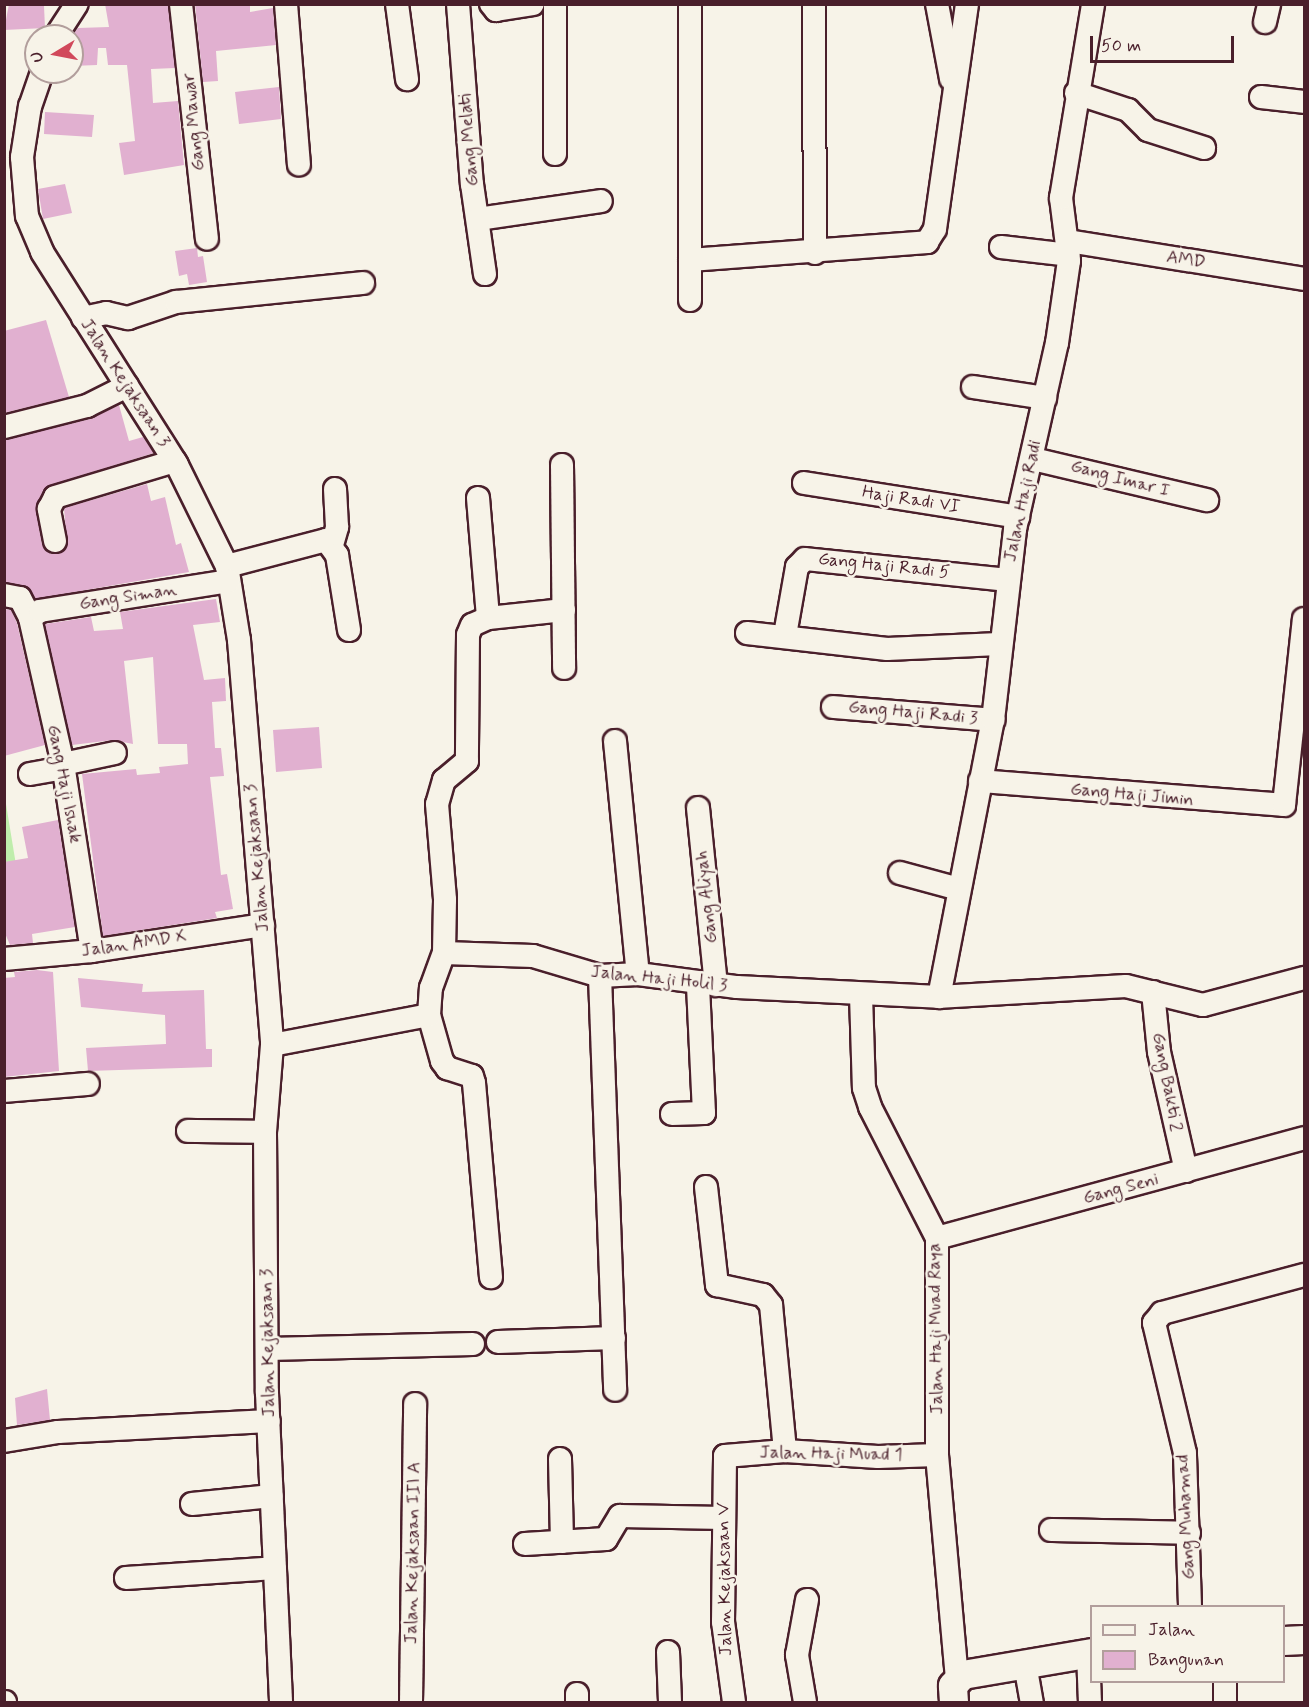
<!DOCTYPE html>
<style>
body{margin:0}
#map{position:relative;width:1309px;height:1707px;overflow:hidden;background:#f7f3e8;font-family:Mynerve,sans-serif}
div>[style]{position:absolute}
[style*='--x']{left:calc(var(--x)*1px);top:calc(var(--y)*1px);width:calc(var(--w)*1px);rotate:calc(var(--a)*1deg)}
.green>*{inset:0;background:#bfedac}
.building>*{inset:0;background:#e1b0d0}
.roads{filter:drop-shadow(2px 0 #4a1f2b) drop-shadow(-2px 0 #4a1f2b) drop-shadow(0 2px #4a1f2b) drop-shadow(0 -2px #4a1f2b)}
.minor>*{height:22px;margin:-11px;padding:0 11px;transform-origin:11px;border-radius:11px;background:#f7f3e8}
.tertiary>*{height:28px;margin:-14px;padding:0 14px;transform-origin:14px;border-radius:14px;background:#f7f3e8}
span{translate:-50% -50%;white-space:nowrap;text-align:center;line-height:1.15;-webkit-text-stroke:5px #f7f3e8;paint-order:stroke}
.street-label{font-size:18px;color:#4a1f2b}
.frame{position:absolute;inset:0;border:6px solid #4a1f2b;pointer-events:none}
.legend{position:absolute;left:1090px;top:1605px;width:195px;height:78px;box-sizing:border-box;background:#f7f3e8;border:2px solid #b29e9c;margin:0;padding:8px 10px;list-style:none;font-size:18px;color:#4a1f2b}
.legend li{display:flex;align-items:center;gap:12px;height:30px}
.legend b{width:30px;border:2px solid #b29e9c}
.north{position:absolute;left:24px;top:24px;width:60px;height:60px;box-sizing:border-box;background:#f7f3e8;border:2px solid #b29e9c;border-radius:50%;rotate:260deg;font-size:16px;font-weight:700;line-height:24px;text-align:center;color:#4a1f2b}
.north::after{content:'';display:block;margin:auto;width:21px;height:27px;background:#d1495b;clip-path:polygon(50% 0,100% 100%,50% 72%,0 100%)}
.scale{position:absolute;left:1090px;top:36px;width:144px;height:27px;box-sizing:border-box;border:3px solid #4a1f2b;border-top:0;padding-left:8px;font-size:18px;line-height:21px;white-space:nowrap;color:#4a1f2b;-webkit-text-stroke:4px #f7f3e8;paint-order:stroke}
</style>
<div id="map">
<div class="green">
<i style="clip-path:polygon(4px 792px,18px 877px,4px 879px)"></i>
</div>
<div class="building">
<i style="clip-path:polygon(9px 4px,44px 6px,45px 28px,4px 30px)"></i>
<i style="clip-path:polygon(105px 4px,168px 4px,175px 68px,151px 69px,153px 103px,178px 101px,184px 165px,124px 175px,119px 143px,135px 141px,127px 65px,108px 65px,106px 48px,98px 48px,97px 65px,72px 66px,72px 36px,78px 28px,109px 27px)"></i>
<i style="clip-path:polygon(195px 4px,250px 4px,250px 12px,273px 8px,276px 45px,216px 51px,218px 81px,203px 82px)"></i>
<i style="clip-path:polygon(279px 87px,281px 119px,239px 124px,235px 92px)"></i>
<i style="clip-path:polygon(45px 112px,94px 115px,92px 137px,44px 134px)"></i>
<i style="clip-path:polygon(65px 184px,72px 213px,43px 219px,38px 189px)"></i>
<i style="clip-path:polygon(197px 248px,198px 257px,203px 256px,207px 282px,189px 285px,187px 274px,179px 276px,175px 251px)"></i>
<i style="clip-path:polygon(46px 320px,69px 397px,4px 413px,4px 331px)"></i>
<i style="clip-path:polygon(119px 405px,129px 441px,143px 437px,154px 453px,47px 486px,36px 511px,42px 544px,51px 554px,67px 546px,64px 508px,147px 484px,151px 501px,165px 497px,176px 545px,181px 543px,189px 572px,35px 599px,28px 587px,4px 582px,4px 440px,90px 419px)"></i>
<i style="clip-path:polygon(216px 599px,220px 622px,193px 625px,204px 680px,225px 678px,226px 701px,212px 702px,215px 748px,221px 748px,224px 776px,210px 777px,221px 875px,227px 874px,233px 909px,215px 912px,217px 918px,103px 936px,82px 774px,136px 769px,137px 775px,160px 773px,159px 767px,188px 764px,187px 744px,158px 744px,153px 657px,124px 661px,133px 744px,113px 740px,72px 745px,45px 624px,91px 617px,94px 631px,123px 629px,120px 612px)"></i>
<i style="clip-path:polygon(4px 609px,11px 610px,17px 623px,45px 745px,4px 756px)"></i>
<i style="clip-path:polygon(319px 727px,322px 768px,276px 772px,273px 730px)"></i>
<i style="clip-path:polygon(58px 820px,75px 927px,32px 934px,33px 943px,10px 945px,4px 931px,4px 862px,28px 858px,22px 827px)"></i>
<i style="clip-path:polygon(37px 970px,53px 972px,59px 1071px,4px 1077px,4px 978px,15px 977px,14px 972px)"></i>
<i style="clip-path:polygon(78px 978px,143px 984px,142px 992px,204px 990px,206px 1049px,212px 1049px,212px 1067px,88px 1071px,86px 1048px,166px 1044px,165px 1015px,81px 1007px)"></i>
<i style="clip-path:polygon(47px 1389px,50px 1420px,17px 1425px,15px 1398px)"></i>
</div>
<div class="roads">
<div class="minor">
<i style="--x:181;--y:4;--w:236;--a:83.7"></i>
<i style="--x:286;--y:4;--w:161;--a:85.4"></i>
<i style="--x:397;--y:4;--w:76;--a:82.4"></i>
<i style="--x:458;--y:4;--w:181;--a:85.6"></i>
<i style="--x:472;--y:184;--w:91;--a:81.8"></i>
<i style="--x:491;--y:4;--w:8;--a:50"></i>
<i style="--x:496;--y:10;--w:37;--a:-9"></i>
<i style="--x:555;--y:4;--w:150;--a:90"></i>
<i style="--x:814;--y:4;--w:249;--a:89.8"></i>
<i style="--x:937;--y:4;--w:76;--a:79.4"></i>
<i style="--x:1265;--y:22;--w:18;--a:-77"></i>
<i style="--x:56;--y:36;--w:38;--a:-57"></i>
<i style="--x:42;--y:72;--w:36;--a:109"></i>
<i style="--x:30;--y:106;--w:52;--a:98.9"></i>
<i style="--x:22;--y:157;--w:59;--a:85.2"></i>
<i style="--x:27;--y:216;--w:39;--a:67"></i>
<i style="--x:42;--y:252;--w:252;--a:57.6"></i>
<i style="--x:177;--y:465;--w:113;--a:63.7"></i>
<i style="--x:227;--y:566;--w:75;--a:80.8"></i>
<i style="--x:239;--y:640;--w:406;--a:85.3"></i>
<i style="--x:272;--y:1045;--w:87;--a:94.6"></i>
<i style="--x:265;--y:1132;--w:261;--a:89.6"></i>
<i style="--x:267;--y:1393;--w:309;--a:87.4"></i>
<i style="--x:1076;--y:93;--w:55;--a:18.1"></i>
<i style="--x:1128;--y:110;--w:28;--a:45"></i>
<i style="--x:1148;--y:130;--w:59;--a:17.8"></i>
<i style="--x:1261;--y:97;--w:43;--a:6.6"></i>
<i style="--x:478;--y:219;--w:124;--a:-8.3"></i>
<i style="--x:1068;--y:241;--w:239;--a:9.1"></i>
<i style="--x:1001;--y:247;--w:68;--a:6.7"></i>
<i style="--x:690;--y:260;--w:238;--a:-4.3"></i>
<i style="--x:927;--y:242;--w:15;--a:-58"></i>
<i style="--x:935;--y:229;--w:227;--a:-81.9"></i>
<i style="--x:690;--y:300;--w:296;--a:-90"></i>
<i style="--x:83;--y:318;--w:24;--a:-12"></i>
<i style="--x:106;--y:313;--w:23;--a:13"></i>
<i style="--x:128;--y:318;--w:51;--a:-18.4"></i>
<i style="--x:176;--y:302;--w:188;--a:-5.8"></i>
<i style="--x:973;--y:387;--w:73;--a:8.7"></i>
<i style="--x:4;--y:427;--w:86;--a:-14.2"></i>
<i style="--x:87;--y:406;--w:45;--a:-26.6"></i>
<i style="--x:1033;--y:459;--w:179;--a:13.3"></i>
<i style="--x:562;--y:465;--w:203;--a:89.4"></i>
<i style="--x:804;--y:483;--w:217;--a:9"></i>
<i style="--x:478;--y:498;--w:120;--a:85.2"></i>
<i style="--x:55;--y:541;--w:33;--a:-101"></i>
<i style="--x:49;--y:509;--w:13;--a:-63"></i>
<i style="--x:55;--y:497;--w:125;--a:-16.7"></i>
<i style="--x:332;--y:545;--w:19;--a:-74"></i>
<i style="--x:337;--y:527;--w:38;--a:-93"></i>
<i style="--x:227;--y:566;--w:102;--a:-14.7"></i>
<i style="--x:326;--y:540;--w:19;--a:54"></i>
<i style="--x:337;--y:555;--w:76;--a:80.9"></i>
<i style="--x:4;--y:595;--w:16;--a:11"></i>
<i style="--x:20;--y:598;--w:22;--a:63"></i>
<i style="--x:30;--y:618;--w:150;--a:77.3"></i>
<i style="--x:63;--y:764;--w:189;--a:81.2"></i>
<i style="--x:564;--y:610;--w:76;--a:174"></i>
<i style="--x:488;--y:618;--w:17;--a:156"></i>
<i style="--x:472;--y:625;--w:11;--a:112"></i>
<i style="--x:468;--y:635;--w:126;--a:90.5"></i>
<i style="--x:467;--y:761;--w:30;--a:140"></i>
<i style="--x:444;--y:780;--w:25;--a:106"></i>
<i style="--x:437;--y:804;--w:96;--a:85.2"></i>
<i style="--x:445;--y:900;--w:53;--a:91.1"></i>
<i style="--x:444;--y:953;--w:89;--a:1.9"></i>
<i style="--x:533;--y:956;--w:70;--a:16.6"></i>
<i style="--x:600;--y:976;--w:38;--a:-3"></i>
<i style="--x:638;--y:974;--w:100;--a:7.5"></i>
<i style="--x:737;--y:987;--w:202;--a:2.8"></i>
<i style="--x:939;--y:997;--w:187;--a:-3.4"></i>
<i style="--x:1126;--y:986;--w:79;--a:13.9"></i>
<i style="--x:1203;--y:1005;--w:105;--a:-15"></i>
<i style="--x:30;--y:618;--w:12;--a:-35"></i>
<i style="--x:40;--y:611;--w:191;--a:-9"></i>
<i style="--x:747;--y:633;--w:141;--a:6.5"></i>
<i style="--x:887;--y:649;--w:112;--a:-2.6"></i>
<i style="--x:785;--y:635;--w:69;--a:-80"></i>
<i style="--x:797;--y:567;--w:11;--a:-45"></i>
<i style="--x:805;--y:559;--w:203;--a:5.9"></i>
<i style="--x:833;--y:707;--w:161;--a:4.6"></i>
<i style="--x:615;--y:741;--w:234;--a:84.4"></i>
<i style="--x:63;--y:764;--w:53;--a:-11.9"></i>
<i style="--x:30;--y:774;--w:35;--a:-10"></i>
<i style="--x:980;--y:781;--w:305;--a:4.5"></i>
<i style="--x:1284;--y:805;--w:187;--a:-83.9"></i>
<i style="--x:698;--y:808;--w:178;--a:84.2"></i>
<i style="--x:900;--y:873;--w:61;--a:15.2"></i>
<i style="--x:4;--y:959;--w:88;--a:-5.2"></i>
<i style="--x:92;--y:951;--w:173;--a:-8.6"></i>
<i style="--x:600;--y:976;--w:414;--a:87.9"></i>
<i style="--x:1153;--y:992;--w:60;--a:84.3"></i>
<i style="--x:1159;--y:1052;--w:122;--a:77.2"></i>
<i style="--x:861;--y:995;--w:93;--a:88.2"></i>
<i style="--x:864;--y:1088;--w:20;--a:72"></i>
<i style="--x:870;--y:1107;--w:147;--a:62.9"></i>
<i style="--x:937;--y:1238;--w:217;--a:90"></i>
<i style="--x:937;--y:1455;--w:224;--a:84.9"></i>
<i style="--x:939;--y:997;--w:282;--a:-79"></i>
<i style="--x:993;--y:720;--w:192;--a:-83.4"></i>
<i style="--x:1015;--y:529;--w:191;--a:-77.3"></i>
<i style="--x:1057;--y:343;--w:83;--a:-81.7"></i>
<i style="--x:1069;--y:261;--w:64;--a:-97.2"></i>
<i style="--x:1061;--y:198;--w:197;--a:-80.6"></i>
<i style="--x:429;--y:1015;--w:48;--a:74.2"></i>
<i style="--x:442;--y:1061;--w:9;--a:54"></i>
<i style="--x:447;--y:1068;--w:26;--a:18"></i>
<i style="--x:472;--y:1076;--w:7;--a:74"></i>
<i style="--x:474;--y:1083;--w:195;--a:85"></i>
<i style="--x:272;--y:1045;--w:160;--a:-10.8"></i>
<i style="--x:429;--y:1015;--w:27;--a:-86"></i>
<i style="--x:431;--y:988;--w:37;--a:-70"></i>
<i style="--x:4;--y:1091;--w:84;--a:-4.8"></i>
<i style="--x:672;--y:1114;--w:32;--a:-2"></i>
<i style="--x:704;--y:1113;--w:129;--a:-92.7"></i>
<i style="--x:188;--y:1131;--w:77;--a:0.7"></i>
<i style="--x:706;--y:1187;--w:99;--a:83.6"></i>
<i style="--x:717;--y:1285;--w:47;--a:12.3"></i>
<i style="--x:763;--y:1295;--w:13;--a:51"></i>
<i style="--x:771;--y:1305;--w:147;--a:84.5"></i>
<i style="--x:937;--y:1238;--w:380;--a:-15.2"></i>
<i style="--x:498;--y:1342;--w:116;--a:-2"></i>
<i style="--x:268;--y:1349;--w:205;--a:-1.4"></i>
<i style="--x:4;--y:1441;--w:55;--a:-9.5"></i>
<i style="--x:58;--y:1432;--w:211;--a:-3"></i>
<i style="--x:560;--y:1459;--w:83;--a:88.6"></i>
<i style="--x:192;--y:1504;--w:80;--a:-5.7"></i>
<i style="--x:1051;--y:1530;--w:138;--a:1.2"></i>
<i style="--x:525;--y:1544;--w:81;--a:-3.5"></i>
<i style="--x:606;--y:1539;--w:27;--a:-59"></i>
<i style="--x:620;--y:1516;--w:104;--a:1.1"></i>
<i style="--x:126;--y:1578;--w:149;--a:-3.8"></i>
<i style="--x:1190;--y:1606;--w:153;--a:-91.9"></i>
<i style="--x:1185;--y:1453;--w:134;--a:-103.4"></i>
<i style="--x:1154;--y:1323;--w:13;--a:-51"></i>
<i style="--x:1162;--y:1313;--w:147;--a:-15"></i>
<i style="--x:668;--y:1652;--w:50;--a:87.7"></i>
<i style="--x:1088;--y:1653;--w:49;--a:87.7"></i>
<i style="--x:1025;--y:1664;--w:39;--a:80"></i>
<i style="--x:4;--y:1702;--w:1;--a:0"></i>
<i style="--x:411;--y:1702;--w:298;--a:-89.2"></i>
<i style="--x:577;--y:1702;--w:8;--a:-90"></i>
<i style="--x:734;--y:1702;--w:81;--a:-97.8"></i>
<i style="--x:723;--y:1622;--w:166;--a:-89.3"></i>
<i style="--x:725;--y:1456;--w:60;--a:-4.8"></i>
<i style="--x:785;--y:1451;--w:93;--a:3.7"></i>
<i style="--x:878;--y:1457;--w:59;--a:-1.9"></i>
<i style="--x:805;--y:1702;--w:48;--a:-99.7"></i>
<i style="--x:797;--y:1655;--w:56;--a:-79.7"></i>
<i style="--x:1225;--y:1702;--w:20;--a:-90"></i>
</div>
<div class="tertiary">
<i style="--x:1284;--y:1641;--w:20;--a:-3"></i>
<i style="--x:954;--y:1702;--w:16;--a:-94"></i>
<i style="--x:953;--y:1686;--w:15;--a:-48"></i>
<i style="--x:963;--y:1675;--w:131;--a:-9.7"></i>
</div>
</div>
<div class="street-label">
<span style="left:194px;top:122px;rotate:-96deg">Gang Mawar</span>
<span style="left:469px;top:140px;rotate:-95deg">Gang Melati</span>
<span style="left:1186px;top:260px;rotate:9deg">AMD</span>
<span style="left:125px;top:383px;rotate:57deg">Jalan Kejaksaan 3</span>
<span style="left:1120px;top:479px;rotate:15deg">Gang Imar I</span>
<span style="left:911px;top:500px;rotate:9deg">Haji Radi VI</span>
<span style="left:1023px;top:501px;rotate:-78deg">Jalan Haji Radi</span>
<span style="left:884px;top:566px;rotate:6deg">Gang Haji Radi 5</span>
<span style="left:128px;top:597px;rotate:-9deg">Gang Siman</span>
<span style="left:913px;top:713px;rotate:5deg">Gang Haji Radi 3</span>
<span style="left:64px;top:784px;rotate:79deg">Gang Haji Ishak</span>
<span style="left:1132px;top:795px;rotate:5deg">Gang Haji Jimin</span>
<span style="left:257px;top:858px;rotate:-95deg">Jalan Kejaksaan 3</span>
<span style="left:707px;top:897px;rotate:-96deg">Gang Aliyah</span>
<span style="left:134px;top:944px;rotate:-8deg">Jalan AMD X</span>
<span style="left:659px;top:979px;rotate:6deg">Jalan Haji Holil 3</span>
<span style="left:1167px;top:1082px;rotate:79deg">Gang Bakti 2</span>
<span style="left:1121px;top:1189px;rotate:-15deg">Gang Seni</span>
<span style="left:936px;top:1329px;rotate:-91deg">Jalan Haji Muad Raya</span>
<span style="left:268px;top:1343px;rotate:-91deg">Jalan Kejaksaan 3</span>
<span style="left:831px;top:1454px;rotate:1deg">Jalan Haji Muad 1</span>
<span style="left:1186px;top:1517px;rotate:-93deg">Gang Muhamad</span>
<span style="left:413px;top:1553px;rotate:-89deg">Jalan Kejaksaan III A</span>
<span style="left:725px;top:1579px;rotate:-91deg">Jalan Kejaksaan V</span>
</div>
<div class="frame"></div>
<ul class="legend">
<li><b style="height:8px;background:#f7f3e8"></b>Jalan</li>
<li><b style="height:16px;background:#e1b0d0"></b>Bangunan</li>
</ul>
<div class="north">U</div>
<div class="scale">50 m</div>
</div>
